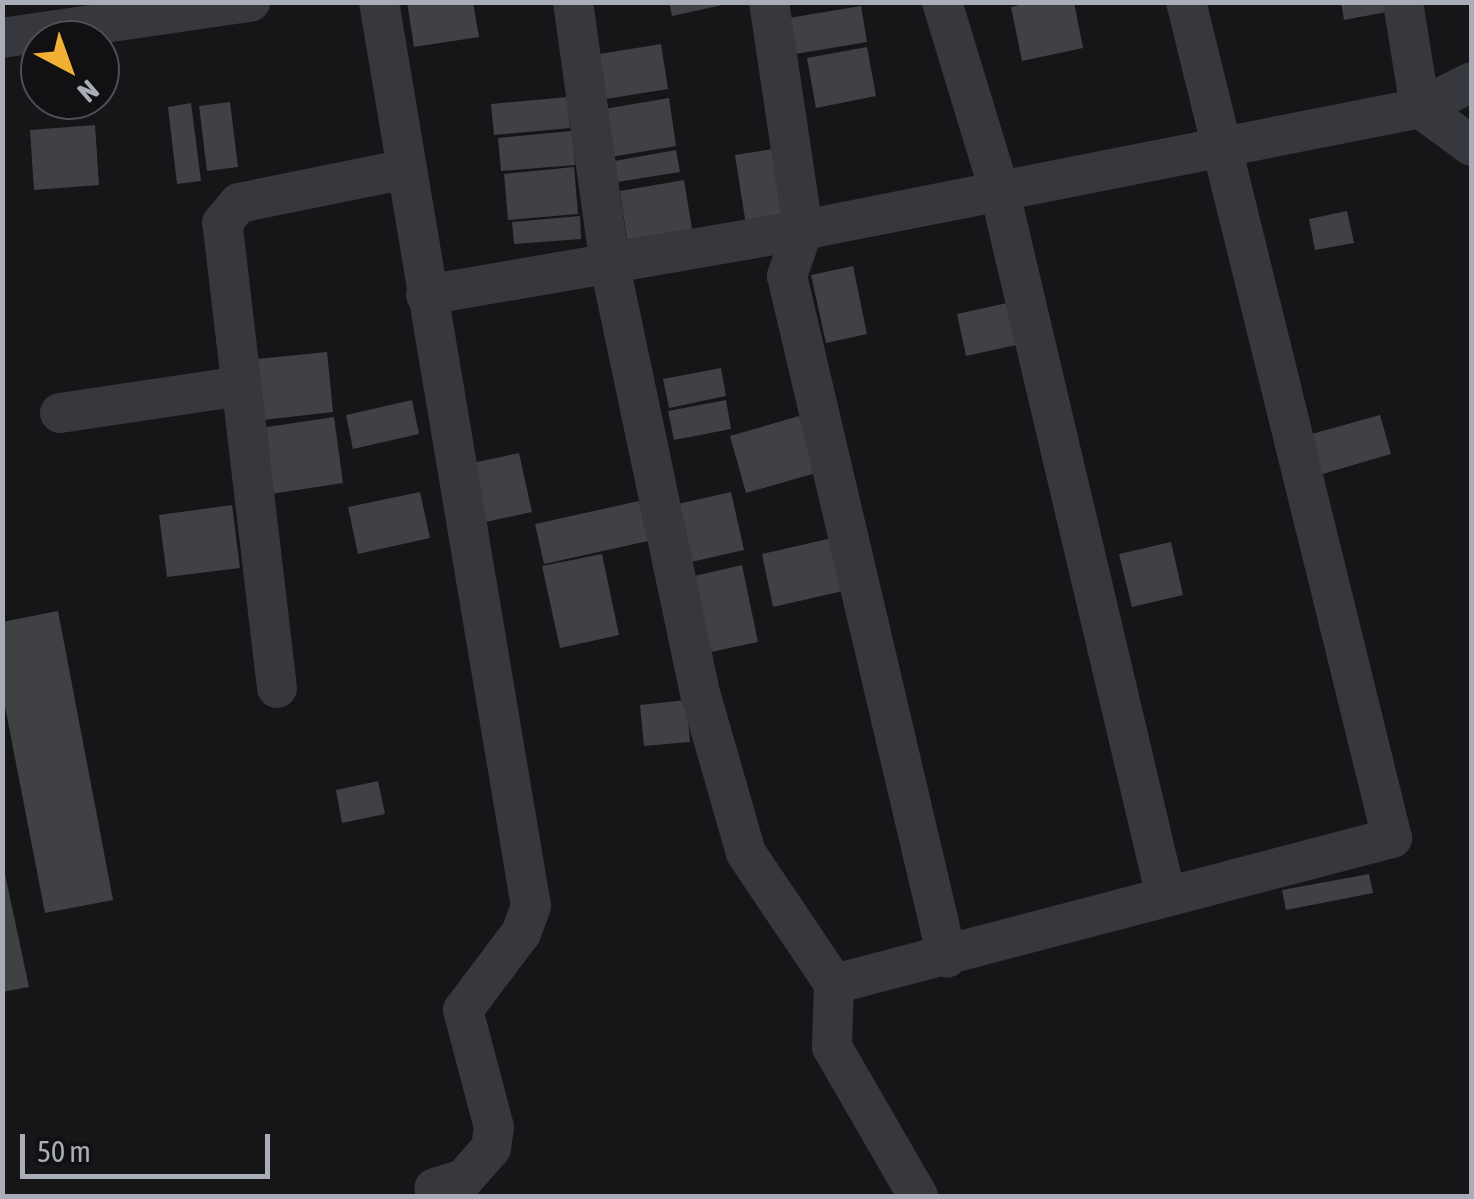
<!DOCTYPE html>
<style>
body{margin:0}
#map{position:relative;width:1474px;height:1199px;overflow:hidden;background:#161618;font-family:"Asap Condensed",sans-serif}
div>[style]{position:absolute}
.building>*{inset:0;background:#404145}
.minor>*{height:40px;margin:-20px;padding:0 20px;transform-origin:20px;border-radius:20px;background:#37383d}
span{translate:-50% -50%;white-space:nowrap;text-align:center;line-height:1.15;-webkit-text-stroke:9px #111113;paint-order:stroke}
.frame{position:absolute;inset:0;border:5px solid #a8adb8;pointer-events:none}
.north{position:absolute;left:20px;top:20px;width:100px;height:100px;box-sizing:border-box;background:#111113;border:2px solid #4d4f55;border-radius:50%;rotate:139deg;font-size:28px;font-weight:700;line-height:40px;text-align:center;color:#a8adb8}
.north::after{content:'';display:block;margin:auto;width:35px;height:45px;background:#f2b134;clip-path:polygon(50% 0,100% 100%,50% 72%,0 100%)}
.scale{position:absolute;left:20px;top:1134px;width:250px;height:45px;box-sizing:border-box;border:5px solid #a8adb8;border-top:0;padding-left:12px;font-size:30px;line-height:35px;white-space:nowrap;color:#a8adb8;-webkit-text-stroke:8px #111113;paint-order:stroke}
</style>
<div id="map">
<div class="building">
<div style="clip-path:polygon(407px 2px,473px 2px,479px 37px,414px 47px)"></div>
<div style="clip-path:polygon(669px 2px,727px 2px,727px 4px,672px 16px)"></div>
<div style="clip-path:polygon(1033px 2px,1074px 2px,1083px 48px,1022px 61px,1011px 7px)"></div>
<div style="clip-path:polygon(1341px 2px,1390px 2px,1392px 11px,1344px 20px)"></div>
<div style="clip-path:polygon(861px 6px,867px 42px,795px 54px,789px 18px)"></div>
<div style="clip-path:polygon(661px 44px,668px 89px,600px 100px,593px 55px)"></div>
<div style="clip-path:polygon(867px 47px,876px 96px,816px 108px,807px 58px)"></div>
<div style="clip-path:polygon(567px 97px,570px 128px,494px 135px,491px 104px)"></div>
<div style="clip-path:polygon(669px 98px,676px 146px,611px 157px,604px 109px)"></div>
<div style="clip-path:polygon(230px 102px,238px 167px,207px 171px,199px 106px)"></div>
<div style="clip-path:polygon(191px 103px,201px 181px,177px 184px,168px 107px)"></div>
<div style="clip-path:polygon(95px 125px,99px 185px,34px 190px,30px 130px)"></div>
<div style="clip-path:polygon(572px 131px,575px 165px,501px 171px,498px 138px)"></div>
<div style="clip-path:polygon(787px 147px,798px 216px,746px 225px,735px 155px)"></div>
<div style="clip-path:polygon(676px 150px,680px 172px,617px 182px,614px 161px)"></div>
<div style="clip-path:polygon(574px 167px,578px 214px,508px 220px,504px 174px)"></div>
<div style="clip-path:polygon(684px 180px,692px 229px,627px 240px,620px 191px)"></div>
<div style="clip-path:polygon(1347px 211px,1354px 243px,1315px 250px,1309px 219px)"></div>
<div style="clip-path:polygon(580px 216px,581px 239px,514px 244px,512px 222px)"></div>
<div style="clip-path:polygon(853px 266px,867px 334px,826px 343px,811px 275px)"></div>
<div style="clip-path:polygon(1007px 303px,1016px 345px,966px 356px,957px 314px)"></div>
<div style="clip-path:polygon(327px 352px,333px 412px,263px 420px,257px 359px)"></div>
<div style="clip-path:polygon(721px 368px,726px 396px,669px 408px,663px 379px)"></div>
<div style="clip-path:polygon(412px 400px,419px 434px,353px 449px,346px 415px)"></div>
<div style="clip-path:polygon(726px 400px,731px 429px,674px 440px,668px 411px)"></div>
<div style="clip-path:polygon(1380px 415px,1391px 454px,1319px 475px,1308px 435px)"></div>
<div style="clip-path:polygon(799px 416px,816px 473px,746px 493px,730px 436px)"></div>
<div style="clip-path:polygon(334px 417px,343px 483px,271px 494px,261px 428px)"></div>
<div style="clip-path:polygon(519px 453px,532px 512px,476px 524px,463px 465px)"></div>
<div style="clip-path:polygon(420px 492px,430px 538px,358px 554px,348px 507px)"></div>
<div style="clip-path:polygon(731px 492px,744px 550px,682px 564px,669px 506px)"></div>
<div style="clip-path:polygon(639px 501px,648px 541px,544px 564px,535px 524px)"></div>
<div style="clip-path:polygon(232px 505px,240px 568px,167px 577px,159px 515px)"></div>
<div style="clip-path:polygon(832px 538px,843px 591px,773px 607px,762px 554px)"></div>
<div style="clip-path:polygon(1171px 542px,1183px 595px,1132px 607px,1119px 554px)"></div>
<div style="clip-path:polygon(602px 554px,619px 635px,560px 648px,542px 566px)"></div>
<div style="clip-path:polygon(742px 565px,758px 642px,706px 653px,690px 577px)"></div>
<div style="clip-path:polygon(58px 611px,113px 900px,45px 913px,2px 691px,2px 622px)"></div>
<div style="clip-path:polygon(686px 700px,690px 742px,644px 746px,640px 705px)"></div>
<div style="clip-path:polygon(378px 781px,385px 814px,342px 823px,336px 790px)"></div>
<div style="clip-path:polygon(2px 860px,29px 987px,2px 992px)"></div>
<div style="clip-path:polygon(1369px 874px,1373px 893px,1286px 910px,1282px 890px)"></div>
</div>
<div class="minor">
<div style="left:379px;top:2px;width:917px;rotate:80.46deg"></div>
<div style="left:531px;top:906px;width:29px;rotate:110deg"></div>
<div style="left:521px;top:933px;width:96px;rotate:127deg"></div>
<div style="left:463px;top:1010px;width:121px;rotate:75.2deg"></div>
<div style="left:494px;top:1127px;width:21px;rotate:98deg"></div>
<div style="left:491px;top:1148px;width:41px;rotate:131.1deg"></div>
<div style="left:464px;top:1179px;width:31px;rotate:163deg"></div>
<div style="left:573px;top:2px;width:267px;rotate:82deg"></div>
<div style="left:610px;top:266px;width:440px;rotate:78.1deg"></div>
<div style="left:701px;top:696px;width:163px;rotate:74deg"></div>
<div style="left:746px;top:853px;width:158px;rotate:56.1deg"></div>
<div style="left:769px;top:2px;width:231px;rotate:81.5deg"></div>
<div style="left:803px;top:230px;width:49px;rotate:109.2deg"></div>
<div style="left:787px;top:276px;width:700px;rotate:76.78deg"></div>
<div style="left:942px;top:2px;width:200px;rotate:73.1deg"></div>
<div style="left:1000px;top:193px;width:723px;rotate:76.73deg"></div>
<div style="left:1403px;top:2px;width:107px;rotate:80.9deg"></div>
<div style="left:1420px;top:108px;width:58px;rotate:-26.6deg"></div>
<div style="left:2px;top:38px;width:251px;rotate:-8.3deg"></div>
<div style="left:426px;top:295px;width:383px;rotate:-9.8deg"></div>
<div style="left:803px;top:230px;width:629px;rotate:-11.18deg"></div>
<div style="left:1420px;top:108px;width:64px;rotate:36.2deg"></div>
<div style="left:60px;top:413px;width:183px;rotate:-8.5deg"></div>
<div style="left:277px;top:688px;width:468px;rotate:-96.7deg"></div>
<div style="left:222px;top:223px;width:26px;rotate:-50deg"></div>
<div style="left:239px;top:203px;width:170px;rotate:-11.5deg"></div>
<div style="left:918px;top:1196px;width:172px;rotate:-120deg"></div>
<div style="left:832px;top:1047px;width:63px;rotate:-88.2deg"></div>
<div style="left:834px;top:984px;width:577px;rotate:-14.66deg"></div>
<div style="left:1392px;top:838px;width:861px;rotate:-103.84deg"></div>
</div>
<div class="frame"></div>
<div class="north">N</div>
<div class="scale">50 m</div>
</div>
